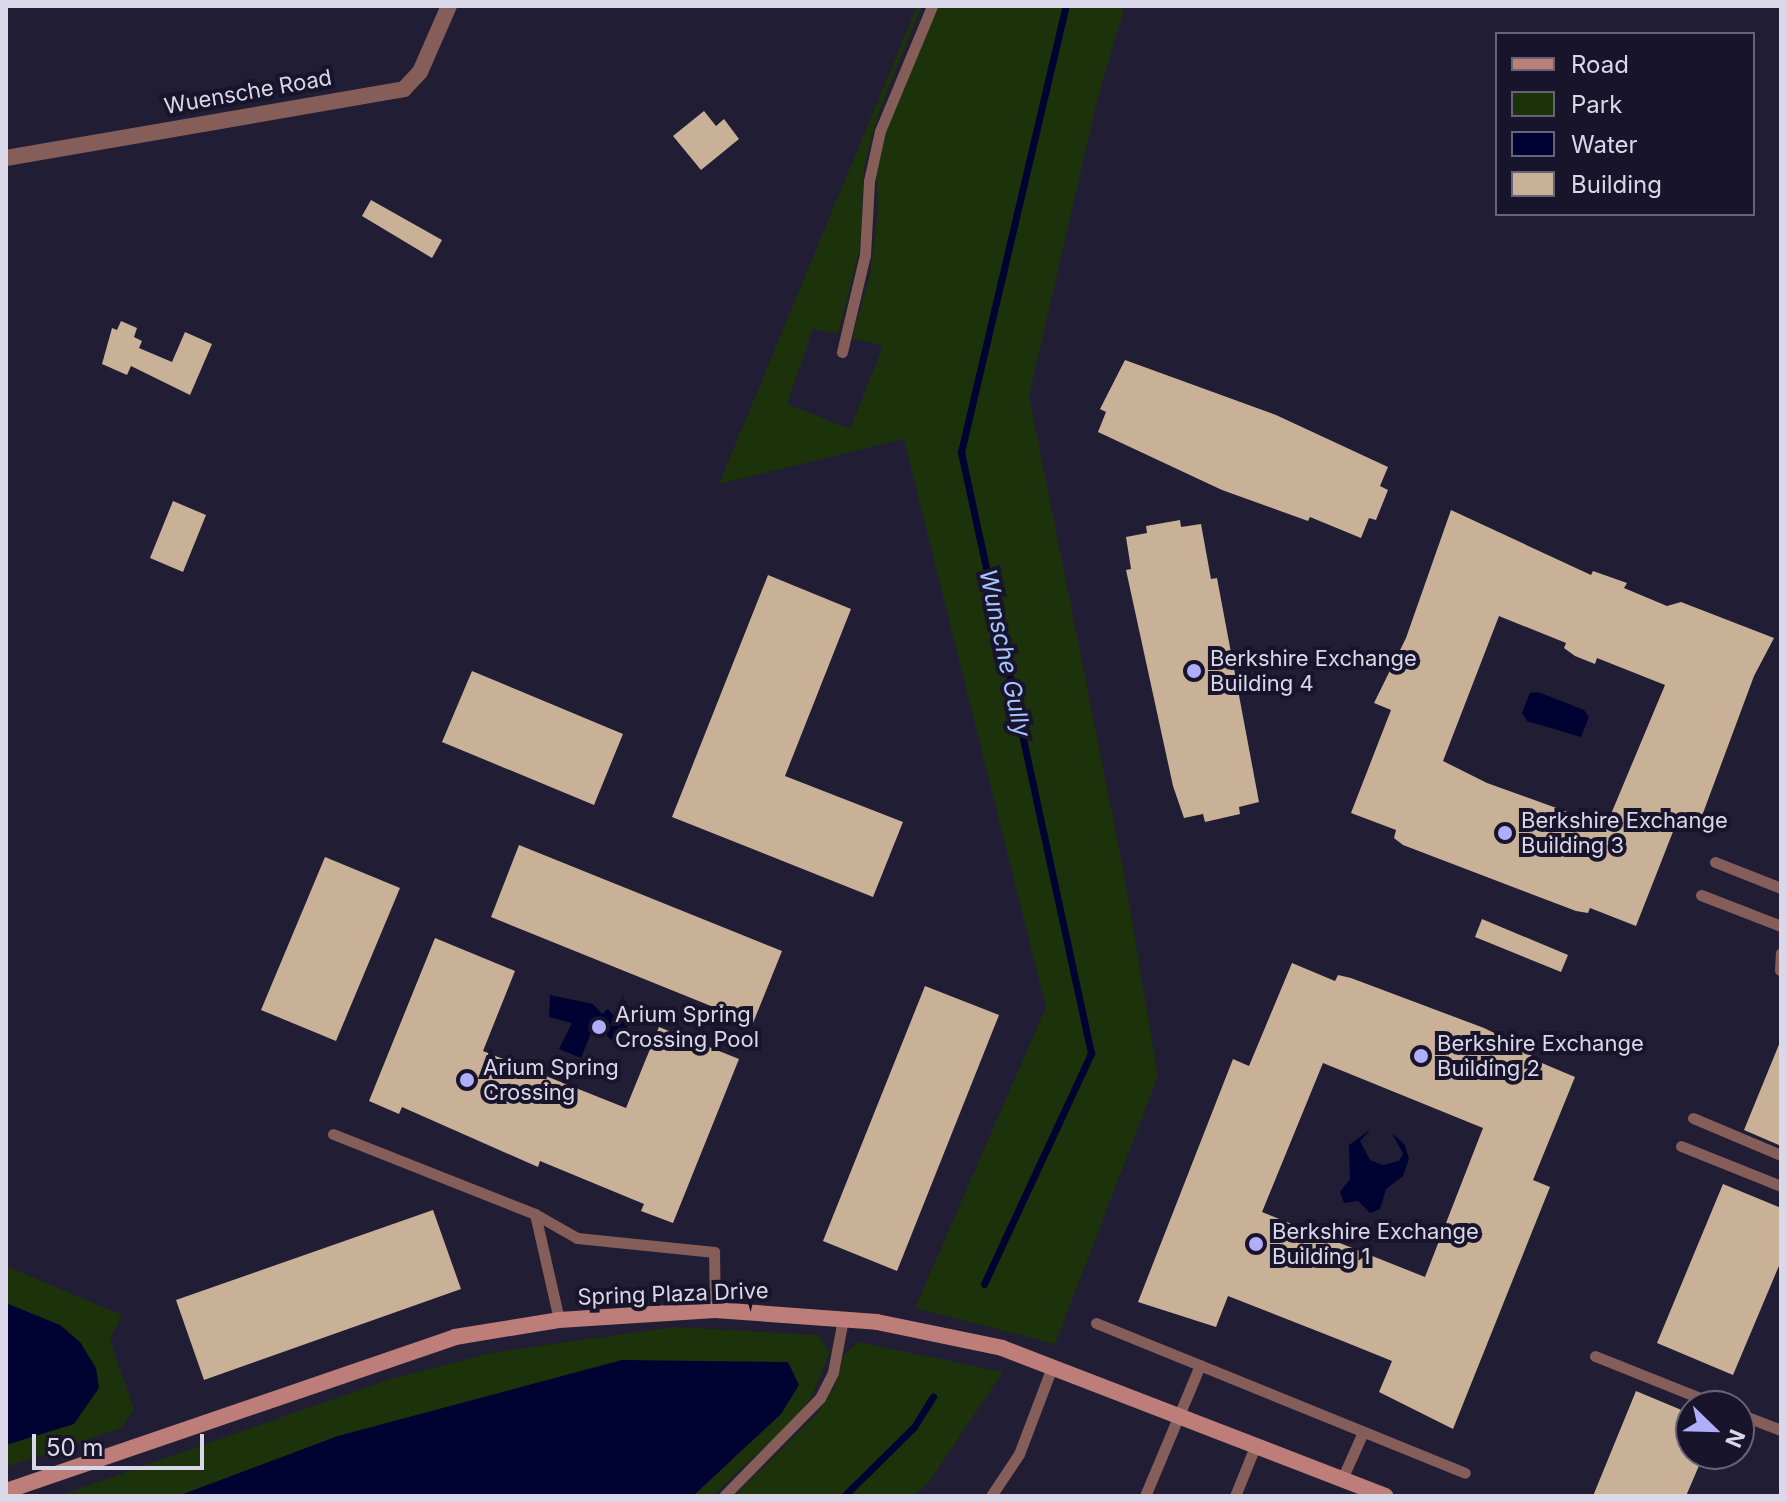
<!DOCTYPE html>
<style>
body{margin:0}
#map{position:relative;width:1787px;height:1502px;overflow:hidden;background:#211d35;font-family:Inter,sans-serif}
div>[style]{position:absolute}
.green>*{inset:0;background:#1c320b}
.water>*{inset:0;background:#000231}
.stream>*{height:7px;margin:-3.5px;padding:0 3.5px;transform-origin:3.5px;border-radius:3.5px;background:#000231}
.building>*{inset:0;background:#c9b198}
.lane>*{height:11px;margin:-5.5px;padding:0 5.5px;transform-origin:5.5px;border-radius:5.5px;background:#855d59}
.street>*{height:16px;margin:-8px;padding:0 8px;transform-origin:8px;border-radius:8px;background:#855d59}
.secondary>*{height:16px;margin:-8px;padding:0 8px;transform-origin:8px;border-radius:8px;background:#bd7e79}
.dots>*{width:22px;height:22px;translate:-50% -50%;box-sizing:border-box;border:4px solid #18142b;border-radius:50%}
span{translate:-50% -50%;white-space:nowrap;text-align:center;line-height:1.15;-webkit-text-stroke:8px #18142b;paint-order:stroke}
.street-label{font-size:22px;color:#dad8e8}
.poi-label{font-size:22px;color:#dad8e8}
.left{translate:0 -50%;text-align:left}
.water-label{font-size:24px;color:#a5c4fd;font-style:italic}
.frame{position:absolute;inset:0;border:8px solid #dad8e8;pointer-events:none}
.legend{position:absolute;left:1495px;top:32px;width:260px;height:184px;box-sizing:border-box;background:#18142b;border:2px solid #666277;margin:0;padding:10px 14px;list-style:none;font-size:24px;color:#dad8e8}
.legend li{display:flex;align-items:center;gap:16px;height:40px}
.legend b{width:40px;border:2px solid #666277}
.north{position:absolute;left:1675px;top:1390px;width:80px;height:80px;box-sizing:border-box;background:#18142b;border:2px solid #666277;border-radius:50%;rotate:113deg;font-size:22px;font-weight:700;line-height:32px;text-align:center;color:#dad8e8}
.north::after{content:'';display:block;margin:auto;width:28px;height:36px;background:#afaefa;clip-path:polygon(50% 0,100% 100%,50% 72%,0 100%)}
.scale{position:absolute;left:32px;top:1434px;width:172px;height:36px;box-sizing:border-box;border:4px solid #dad8e8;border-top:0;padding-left:10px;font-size:24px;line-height:28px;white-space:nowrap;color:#dad8e8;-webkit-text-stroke:6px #18142b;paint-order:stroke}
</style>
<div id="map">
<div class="green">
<div style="clip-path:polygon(917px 6px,922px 6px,879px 112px,864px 167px,860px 249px,838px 334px,813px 329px,787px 404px,850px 429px,883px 346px,852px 338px,870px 274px,878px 209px,876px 174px,887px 130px,938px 6px,1125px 6px,1098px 97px,1029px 396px,1125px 878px,1158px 1076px,1055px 1344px,915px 1308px,1046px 1007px,904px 439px,719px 484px)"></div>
<div style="clip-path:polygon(6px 1266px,122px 1315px,110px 1340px,134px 1409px,122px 1428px,6px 1467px)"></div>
<div style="clip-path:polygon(674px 1327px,818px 1335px,830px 1353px,811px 1398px,795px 1418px,713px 1496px,58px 1496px,390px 1379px,495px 1352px)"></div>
<div style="clip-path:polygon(858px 1342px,1003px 1372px,931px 1479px,913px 1496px,734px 1496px,817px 1414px,836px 1384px,843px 1356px)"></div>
</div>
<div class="water">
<div style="clip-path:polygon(1538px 692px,1584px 710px,1589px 717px,1581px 737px,1527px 721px,1522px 713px,1530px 693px)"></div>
<div style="clip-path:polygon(550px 995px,593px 1004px,602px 1014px,608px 1009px,614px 1016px,618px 1013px,629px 1025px,611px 1040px,603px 1031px,597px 1036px,592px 1031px,581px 1058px,559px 1049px,572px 1023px,549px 1017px)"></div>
<div style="clip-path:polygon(1371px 1129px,1360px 1141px,1370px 1160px,1383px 1165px,1399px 1161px,1403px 1154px,1392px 1133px,1405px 1145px,1409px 1159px,1403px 1176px,1386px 1189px,1380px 1209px,1370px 1213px,1358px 1201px,1344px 1203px,1340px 1192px,1350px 1179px,1349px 1145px)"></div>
<div style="clip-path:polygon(6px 1303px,60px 1325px,80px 1342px,96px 1368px,99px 1388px,74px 1424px,6px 1445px)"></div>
<div style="clip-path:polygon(622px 1360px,788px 1362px,799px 1385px,781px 1414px,693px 1496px,178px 1496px,338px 1436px)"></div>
</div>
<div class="stream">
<div style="left:984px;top:1284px;width:255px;rotate:-65.1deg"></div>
<div style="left:1091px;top:1053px;width:615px;rotate:-102.21deg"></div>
<div style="left:961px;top:452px;width:458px;rotate:-76.8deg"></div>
<div style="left:844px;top:1496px;width:98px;rotate:-44.6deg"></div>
<div style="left:914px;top:1427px;width:36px;rotate:-58deg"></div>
</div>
<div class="building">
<div style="clip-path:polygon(704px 111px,716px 126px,724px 119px,739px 139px,701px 170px,673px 136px)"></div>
<div style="clip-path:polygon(371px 200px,442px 240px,432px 258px,362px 216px)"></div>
<div style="clip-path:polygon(121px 321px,137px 328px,134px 337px,142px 341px,139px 348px,172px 362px,185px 332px,212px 344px,190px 395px,131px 366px,127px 375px,102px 364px,112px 328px,117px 330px)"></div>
<div style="clip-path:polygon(1125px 360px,1276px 415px,1388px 467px,1380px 486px,1388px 490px,1376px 520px,1369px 518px,1361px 538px,1310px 517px,1308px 521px,1222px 490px,1098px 432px,1106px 412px,1100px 409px)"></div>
<div style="clip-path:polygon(173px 501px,206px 515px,183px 572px,150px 558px)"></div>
<div style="clip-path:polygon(evenodd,1451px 510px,1591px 575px,1593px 571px,1627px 583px,1624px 588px,1667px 606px,1681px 602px,1774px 638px,1754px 676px,1696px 832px,1676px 824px,1636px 926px,1590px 908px,1588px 913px,1576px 911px,1403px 845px,1394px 838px,1396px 830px,1351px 813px,1391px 710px,1374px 703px,1406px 638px,1451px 510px,1499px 616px,1566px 643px,1564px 648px,1575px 656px,1595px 664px,1597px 658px,1665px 685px,1606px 826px,1487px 783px,1443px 761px,1499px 616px)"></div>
<div style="clip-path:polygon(1180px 520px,1181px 527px,1201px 524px,1211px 579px,1217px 578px,1259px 802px,1239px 807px,1240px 814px,1205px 822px,1203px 814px,1184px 818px,1173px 786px,1126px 570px,1131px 569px,1126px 537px,1147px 533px,1146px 526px)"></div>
<div style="clip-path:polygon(768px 575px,851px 609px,785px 776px,903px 822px,873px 897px,672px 817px)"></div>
<div style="clip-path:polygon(472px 671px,623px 734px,594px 805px,442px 742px)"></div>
<div style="clip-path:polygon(519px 845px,782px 951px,753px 1023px,491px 917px)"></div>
<div style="clip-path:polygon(325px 857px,400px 888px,336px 1041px,261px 1010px)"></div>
<div style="clip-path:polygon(1482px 919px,1568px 955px,1561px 972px,1475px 937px)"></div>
<div style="clip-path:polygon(435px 938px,515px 971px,483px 1051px,626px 1108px,659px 1027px,739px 1059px,673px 1223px,641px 1211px,644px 1204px,540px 1161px,538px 1167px,402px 1107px,399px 1114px,369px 1101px)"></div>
<div style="clip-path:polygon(evenodd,1292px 963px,1335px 981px,1338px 975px,1351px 978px,1484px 1028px,1521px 1046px,1532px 1053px,1530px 1058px,1575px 1077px,1533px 1180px,1550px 1187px,1453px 1429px,1379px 1392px,1392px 1361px,1345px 1342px,1228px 1296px,1216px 1327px,1138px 1302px,1233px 1059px,1249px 1066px,1292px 963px,1323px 1063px,1483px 1128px,1425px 1277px,1262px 1212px,1323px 1063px)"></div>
<div style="clip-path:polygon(925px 986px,999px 1015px,897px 1271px,823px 1241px)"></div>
<div style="clip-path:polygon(1780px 1042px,1781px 1042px,1781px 1146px,1744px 1130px)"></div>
<div style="clip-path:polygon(1723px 1184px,1781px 1208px,1781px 1261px,1733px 1375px,1657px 1343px)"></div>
<div style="clip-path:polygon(433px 1210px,461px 1289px,204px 1380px,176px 1300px)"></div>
<div style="clip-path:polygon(1636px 1391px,1691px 1414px,1691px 1454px,1704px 1454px,1686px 1496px,1593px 1496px)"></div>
</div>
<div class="lane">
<div style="left:842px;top:352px;width:100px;rotate:-76.7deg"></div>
<div style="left:865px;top:255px;width:74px;rotate:-86.9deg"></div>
<div style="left:869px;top:181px;width:51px;rotate:-77.6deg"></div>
<div style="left:880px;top:131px;width:135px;rotate:-67.4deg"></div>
<div style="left:1715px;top:862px;width:71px;rotate:21.5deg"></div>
<div style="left:1701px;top:895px;width:86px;rotate:21.2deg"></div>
<div style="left:1780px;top:970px;width:17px;rotate:-87deg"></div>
<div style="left:1693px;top:1118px;width:95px;rotate:22.8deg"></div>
<div style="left:333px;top:1134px;width:217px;rotate:21.6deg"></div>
<div style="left:535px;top:1214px;width:48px;rotate:29.7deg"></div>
<div style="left:577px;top:1238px;width:138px;rotate:5.8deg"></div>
<div style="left:714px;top:1252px;width:58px;rotate:89deg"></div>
<div style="left:1681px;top:1146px;width:108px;rotate:21.8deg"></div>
<div style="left:535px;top:1214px;width:109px;rotate:77.2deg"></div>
<div style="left:1096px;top:1323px;width:398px;rotate:22.1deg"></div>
<div style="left:1595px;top:1356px;width:135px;rotate:21.8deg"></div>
<div style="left:1739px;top:1414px;width:45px;rotate:20.9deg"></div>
<div style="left:1342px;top:1479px;width:51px;rotate:-65.9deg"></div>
<div style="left:724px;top:1496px;width:137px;rotate:-45.6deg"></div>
<div style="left:820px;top:1398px;width:29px;rotate:-63deg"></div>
<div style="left:833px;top:1372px;width:54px;rotate:-79.3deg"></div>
<div style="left:991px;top:1496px;width:50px;rotate:-56.3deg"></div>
<div style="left:1019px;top:1454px;width:93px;rotate:-69.2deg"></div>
<div style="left:1145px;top:1496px;width:142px;rotate:-67.2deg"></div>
<div style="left:1235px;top:1496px;width:56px;rotate:-68deg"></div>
</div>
<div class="street">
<div style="left:6px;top:158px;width:404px;rotate:-9.8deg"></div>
<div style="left:404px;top:89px;width:23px;rotate:-47deg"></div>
<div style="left:420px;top:72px;width:72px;rotate:-66.3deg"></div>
</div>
<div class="secondary">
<div style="left:6px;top:1491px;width:475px;rotate:-18.9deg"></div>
<div style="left:455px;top:1337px;width:105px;rotate:-9.3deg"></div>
<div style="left:559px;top:1320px;width:156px;rotate:-3.7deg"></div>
<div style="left:715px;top:1310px;width:162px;rotate:4.2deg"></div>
<div style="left:877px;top:1322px;width:128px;rotate:11.7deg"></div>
<div style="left:1002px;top:1348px;width:411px;rotate:21.1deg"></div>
</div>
<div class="dots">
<div style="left:1194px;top:671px;background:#afaefa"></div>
<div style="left:1505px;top:833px;background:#afaefa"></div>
<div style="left:599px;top:1027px;background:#afaefa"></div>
<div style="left:1421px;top:1056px;background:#afaefa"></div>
<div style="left:467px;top:1080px;background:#afaefa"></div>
<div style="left:1256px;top:1244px;background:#afaefa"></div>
</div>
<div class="street-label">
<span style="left:248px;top:92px;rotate:-10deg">Wuensche Road</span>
<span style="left:673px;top:1294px;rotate:-2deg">Spring Plaza Drive</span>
</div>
<div class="poi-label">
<span class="left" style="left:1210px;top:671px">Berkshire Exchange<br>Building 4</span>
<span class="left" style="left:1521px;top:833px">Berkshire Exchange<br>Building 3</span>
<span class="left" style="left:615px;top:1027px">Arium Spring<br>Crossing Pool</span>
<span class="left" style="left:1437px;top:1056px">Berkshire Exchange<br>Building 2</span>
<span class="left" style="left:483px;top:1080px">Arium Spring<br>Crossing</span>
<span class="left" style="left:1272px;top:1244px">Berkshire Exchange<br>Building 1</span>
</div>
<div class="water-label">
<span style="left:1005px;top:653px;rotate:78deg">Wunsche Gully</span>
</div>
<div class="frame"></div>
<ul class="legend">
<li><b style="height:10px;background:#bd7e79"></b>Road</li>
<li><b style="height:22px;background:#1c320b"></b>Park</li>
<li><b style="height:22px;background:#000231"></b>Water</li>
<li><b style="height:22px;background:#c9b198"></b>Building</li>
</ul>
<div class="north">N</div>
<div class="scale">50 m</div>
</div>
